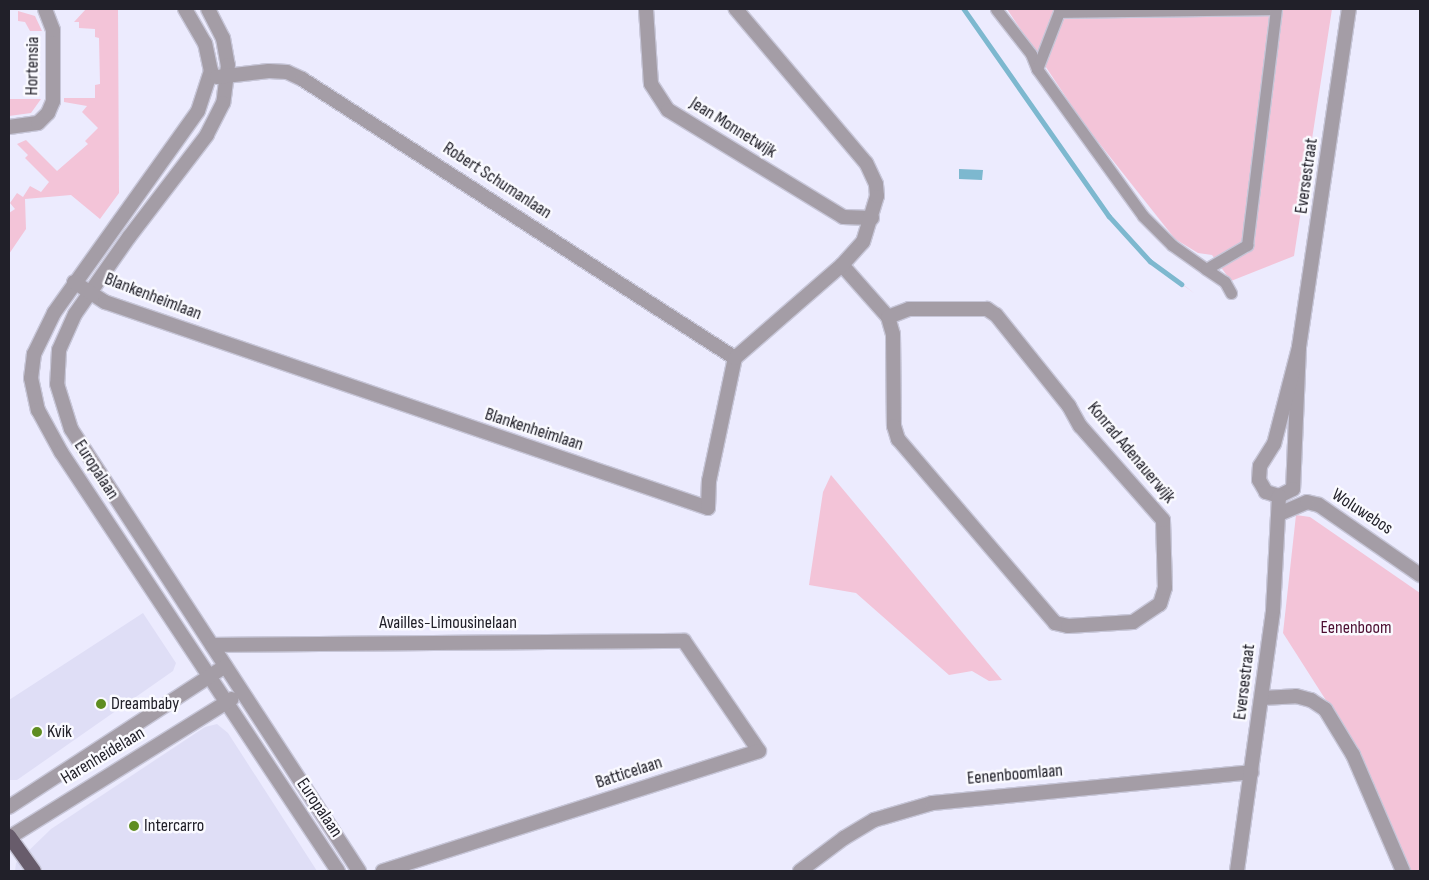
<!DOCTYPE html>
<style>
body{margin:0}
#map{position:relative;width:1429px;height:880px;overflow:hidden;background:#ecebfe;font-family:"Sofia Sans Condensed",sans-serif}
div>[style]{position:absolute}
.built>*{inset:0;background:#dfdef6}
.green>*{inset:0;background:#f3c4d8}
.water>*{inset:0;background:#7db8cf}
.stream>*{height:4.5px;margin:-2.25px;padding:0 2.25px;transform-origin:2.25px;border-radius:2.25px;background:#7db8cf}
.roads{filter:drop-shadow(1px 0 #c7c6d8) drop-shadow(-1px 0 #c7c6d8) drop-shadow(0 1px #c7c6d8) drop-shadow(0 -1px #c7c6d8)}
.pedestrian>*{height:11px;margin:-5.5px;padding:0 5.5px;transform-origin:5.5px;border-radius:5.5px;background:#a49da6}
.minor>*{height:14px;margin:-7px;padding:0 7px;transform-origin:7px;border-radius:7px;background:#a49da6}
.primary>*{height:14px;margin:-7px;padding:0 7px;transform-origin:7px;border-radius:7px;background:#685c6b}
.dots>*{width:14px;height:14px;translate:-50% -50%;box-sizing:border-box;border:2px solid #fafaff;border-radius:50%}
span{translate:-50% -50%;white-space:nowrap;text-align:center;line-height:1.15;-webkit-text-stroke:5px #fafaff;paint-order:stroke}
.street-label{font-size:18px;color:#212029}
.park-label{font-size:18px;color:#4d0f32}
.poi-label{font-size:18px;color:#212029}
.left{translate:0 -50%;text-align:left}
.frame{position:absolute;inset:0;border:10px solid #212029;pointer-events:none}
</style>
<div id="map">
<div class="built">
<div style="clip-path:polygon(143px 613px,176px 663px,173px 671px,17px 780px,9px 780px,9px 700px)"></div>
<div style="clip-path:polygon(217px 724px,228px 733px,317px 871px,15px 871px,16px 863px,51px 829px,205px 727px)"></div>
</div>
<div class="green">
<div style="clip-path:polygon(86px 9px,118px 9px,119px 193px,100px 219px,71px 195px,25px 199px,26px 229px,9px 254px,9px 213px,15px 209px,10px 203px,17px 193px,23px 197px,30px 186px,41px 192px,49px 182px,25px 158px,28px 155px,17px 144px,26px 140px,57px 171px,88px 144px,85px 141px,98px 128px,82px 112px,87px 106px,64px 102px,64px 98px,95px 98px,95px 85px,100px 84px,99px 38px,95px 37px,95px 29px,79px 28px,79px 22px,74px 22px)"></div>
<div style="clip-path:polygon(963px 9px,1109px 215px,1151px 260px,1194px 293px,1149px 261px,1108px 216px)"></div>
<div style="clip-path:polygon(1007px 9px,1332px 9px,1294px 256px,1231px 281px,1212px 255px,1198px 253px,1175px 239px,1084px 124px)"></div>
<div style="clip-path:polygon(18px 11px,35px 16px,42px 31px,30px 31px,25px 22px,18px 21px)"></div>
<div style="clip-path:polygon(9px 99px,41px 99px,31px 113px,9px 116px)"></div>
<div style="clip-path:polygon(831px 475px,1002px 680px,989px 681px,972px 671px,949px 675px,856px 593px,809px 585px,823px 492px)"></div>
<div style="clip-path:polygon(1296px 515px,1310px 517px,1420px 593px,1420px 871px,1411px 871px,1359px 752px,1283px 633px)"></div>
</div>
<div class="water">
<div style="clip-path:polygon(959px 169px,983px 170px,982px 180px,959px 179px)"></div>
</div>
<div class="stream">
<div style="left:964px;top:9px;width:253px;rotate:55deg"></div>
<div style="left:1109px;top:216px;width:61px;rotate:47.7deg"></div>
<div style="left:1150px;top:261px;width:39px;rotate:36deg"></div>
</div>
<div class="roads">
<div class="pedestrian">
<div style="left:996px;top:9px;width:57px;rotate:52.1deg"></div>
<div style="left:1031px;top:54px;width:16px;rotate:68deg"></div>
<div style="left:1037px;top:69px;width:181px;rotate:54.2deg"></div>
<div style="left:1143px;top:216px;width:41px;rotate:45deg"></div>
<div style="left:1172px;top:245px;width:42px;rotate:35.2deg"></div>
<div style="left:1037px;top:69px;width:61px;rotate:-68.9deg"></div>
<div style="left:1059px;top:12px;width:216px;rotate:-0.8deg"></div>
<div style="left:1231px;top:293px;width:13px;rotate:-119deg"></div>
<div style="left:1225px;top:282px;width:23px;rotate:-146deg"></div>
<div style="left:1206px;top:269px;width:48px;rotate:-30.3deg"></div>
<div style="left:1247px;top:245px;width:238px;rotate:-83deg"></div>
</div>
<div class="minor">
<div style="left:185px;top:9px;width:39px;rotate:60deg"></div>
<div style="left:205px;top:43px;width:29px;rotate:78deg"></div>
<div style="left:211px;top:71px;width:42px;rotate:108deg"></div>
<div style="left:198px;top:111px;width:248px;rotate:125.5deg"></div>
<div style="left:54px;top:313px;width:46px;rotate:116deg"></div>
<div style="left:34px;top:354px;width:24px;rotate:97deg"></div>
<div style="left:31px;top:378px;width:33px;rotate:78deg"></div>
<div style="left:38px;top:410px;width:48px;rotate:61.3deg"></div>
<div style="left:61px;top:452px;width:502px;rotate:56.53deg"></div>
<div style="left:208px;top:9px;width:33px;rotate:63deg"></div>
<div style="left:223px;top:38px;width:27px;rotate:80deg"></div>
<div style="left:228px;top:65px;width:38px;rotate:97deg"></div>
<div style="left:223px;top:103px;width:36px;rotate:117deg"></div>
<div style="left:207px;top:135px;width:128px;rotate:127.4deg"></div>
<div style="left:129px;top:237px;width:94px;rotate:125deg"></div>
<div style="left:75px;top:314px;width:39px;rotate:114deg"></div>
<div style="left:59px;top:350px;width:34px;rotate:93deg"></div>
<div style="left:57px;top:384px;width:47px;rotate:72.7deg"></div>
<div style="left:71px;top:429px;width:528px;rotate:56.91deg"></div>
<div style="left:646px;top:9px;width:75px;rotate:86.2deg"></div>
<div style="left:651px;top:84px;width:31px;rotate:57deg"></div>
<div style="left:668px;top:110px;width:205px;rotate:31.4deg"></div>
<div style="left:843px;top:217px;width:29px;rotate:2deg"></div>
<div style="left:217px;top:77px;width:52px;rotate:-6.6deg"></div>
<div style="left:269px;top:71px;width:18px;rotate:3deg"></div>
<div style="left:287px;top:72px;width:17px;rotate:25deg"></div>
<div style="left:302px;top:79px;width:515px;rotate:32.8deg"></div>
<div style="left:9px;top:127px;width:29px;rotate:-8deg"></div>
<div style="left:38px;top:123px;width:14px;rotate:-45deg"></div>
<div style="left:48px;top:113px;width:13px;rotate:-67deg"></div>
<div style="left:53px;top:101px;width:71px;rotate:-90deg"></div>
<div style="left:53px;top:30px;width:22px;rotate:-111deg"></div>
<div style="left:842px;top:265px;width:69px;rotate:48.5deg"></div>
<div style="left:888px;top:317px;width:18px;rotate:74deg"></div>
<div style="left:893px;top:334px;width:92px;rotate:89.4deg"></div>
<div style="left:894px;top:426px;width:14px;rotate:73deg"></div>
<div style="left:898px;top:439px;width:242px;rotate:49.5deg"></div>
<div style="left:1055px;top:623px;width:13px;rotate:13deg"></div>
<div style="left:1068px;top:626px;width:65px;rotate:-3.5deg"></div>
<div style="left:1133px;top:622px;width:32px;rotate:-34deg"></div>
<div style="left:1160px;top:604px;width:17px;rotate:-73deg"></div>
<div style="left:1165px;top:588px;width:68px;rotate:-91.7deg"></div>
<div style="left:1163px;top:520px;width:125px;rotate:-131.4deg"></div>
<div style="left:1080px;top:426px;width:23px;rotate:-119deg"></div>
<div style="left:1069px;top:406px;width:117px;rotate:-128.7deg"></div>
<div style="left:996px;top:315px;width:11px;rotate:-146deg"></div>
<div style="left:987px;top:309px;width:78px;rotate:180deg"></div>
<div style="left:909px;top:309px;width:22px;rotate:159deg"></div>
<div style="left:74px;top:282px;width:37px;rotate:33deg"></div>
<div style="left:105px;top:302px;width:637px;rotate:18.86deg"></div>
<div style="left:708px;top:508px;width:27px;rotate:-88deg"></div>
<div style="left:709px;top:481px;width:126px;rotate:-78.1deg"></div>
<div style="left:735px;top:358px;width:142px;rotate:-41deg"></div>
<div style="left:842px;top:265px;width:31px;rotate:-48deg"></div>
<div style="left:863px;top:242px;width:48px;rotate:-73.1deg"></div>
<div style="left:877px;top:196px;width:12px;rotate:-95deg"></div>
<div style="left:876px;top:184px;width:23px;rotate:-115deg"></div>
<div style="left:866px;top:163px;width:202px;rotate:-130.2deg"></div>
<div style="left:1299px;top:347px;width:142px;rotate:92.4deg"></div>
<div style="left:1293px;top:489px;width:16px;rotate:153deg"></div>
<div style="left:1279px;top:496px;width:14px;rotate:-163deg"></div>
<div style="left:1266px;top:492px;width:14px;rotate:-120deg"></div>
<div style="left:1259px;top:480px;width:14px;rotate:-86deg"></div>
<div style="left:1260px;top:466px;width:26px;rotate:-58deg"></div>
<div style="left:1274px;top:444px;width:100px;rotate:-75.5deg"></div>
<div style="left:1299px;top:347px;width:342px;rotate:-81.6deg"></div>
<div style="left:1279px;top:514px;width:30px;rotate:-23deg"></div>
<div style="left:1307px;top:502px;width:12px;rotate:14deg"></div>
<div style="left:1319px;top:505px;width:123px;rotate:34.7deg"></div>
<div style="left:212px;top:645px;width:472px;rotate:-0.5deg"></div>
<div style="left:684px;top:641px;width:133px;rotate:55.7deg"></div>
<div style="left:759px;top:751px;width:395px;rotate:162.3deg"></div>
<div style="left:1262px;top:698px;width:34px;rotate:-3deg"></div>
<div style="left:1296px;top:696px;width:16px;rotate:15deg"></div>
<div style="left:1311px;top:700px;width:17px;rotate:33deg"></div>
<div style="left:1325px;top:709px;width:54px;rotate:58.7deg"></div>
<div style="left:1353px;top:755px;width:126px;rotate:66.7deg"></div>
<div style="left:9px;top:807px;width:258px;rotate:-33.1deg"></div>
<div style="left:10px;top:837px;width:261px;rotate:-31.9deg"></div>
<div style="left:800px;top:871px;width:55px;rotate:-36.9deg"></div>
<div style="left:844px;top:838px;width:35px;rotate:-31deg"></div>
<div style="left:874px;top:820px;width:60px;rotate:-16.3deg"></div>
<div style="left:932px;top:803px;width:321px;rotate:-5.5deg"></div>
<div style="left:1237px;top:871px;width:262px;rotate:-82.1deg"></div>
<div style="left:1273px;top:611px;width:115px;rotate:-87deg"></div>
</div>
<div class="primary">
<div style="left:9px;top:836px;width:43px;rotate:54.5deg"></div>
</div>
</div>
<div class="dots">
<div style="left:101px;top:704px;background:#5f8d21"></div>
<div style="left:37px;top:732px;background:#5f8d21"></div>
<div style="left:134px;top:826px;background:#5f8d21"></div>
</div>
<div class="street-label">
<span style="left:33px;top:66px;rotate:-89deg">Hortensia</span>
<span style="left:733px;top:128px;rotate:32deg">Jean Monnetwijk</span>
<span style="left:1307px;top:176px;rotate:-82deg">Eversestraat</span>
<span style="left:497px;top:181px;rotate:33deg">Robert Schumanlaan</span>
<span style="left:153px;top:297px;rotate:21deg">Blankenheimlaan</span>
<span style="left:534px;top:430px;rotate:18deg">Blankenheimlaan</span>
<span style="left:1131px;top:453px;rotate:50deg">Konrad Adenauerwijk</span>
<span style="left:96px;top:470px;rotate:57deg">Europalaan</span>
<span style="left:1362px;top:512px;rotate:33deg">Woluwebos</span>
<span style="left:448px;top:623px">Availles-Limousinelaan</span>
<span style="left:1245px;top:682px;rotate:-83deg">Eversestraat</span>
<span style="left:103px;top:756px;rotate:-31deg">Harenheidelaan</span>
<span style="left:629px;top:773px;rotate:-18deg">Batticelaan</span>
<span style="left:1015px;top:775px;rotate:-5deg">Eenenboomlaan</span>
<span style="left:319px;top:808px;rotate:56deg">Europalaan</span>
</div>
<div class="park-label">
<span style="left:1356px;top:628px">Eenenboom</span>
</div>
<div class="poi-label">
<span class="left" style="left:111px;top:704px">Dreambaby</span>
<span class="left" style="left:47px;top:732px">Kvik</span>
<span class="left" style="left:144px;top:826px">Intercarro</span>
</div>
<div class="frame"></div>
</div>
